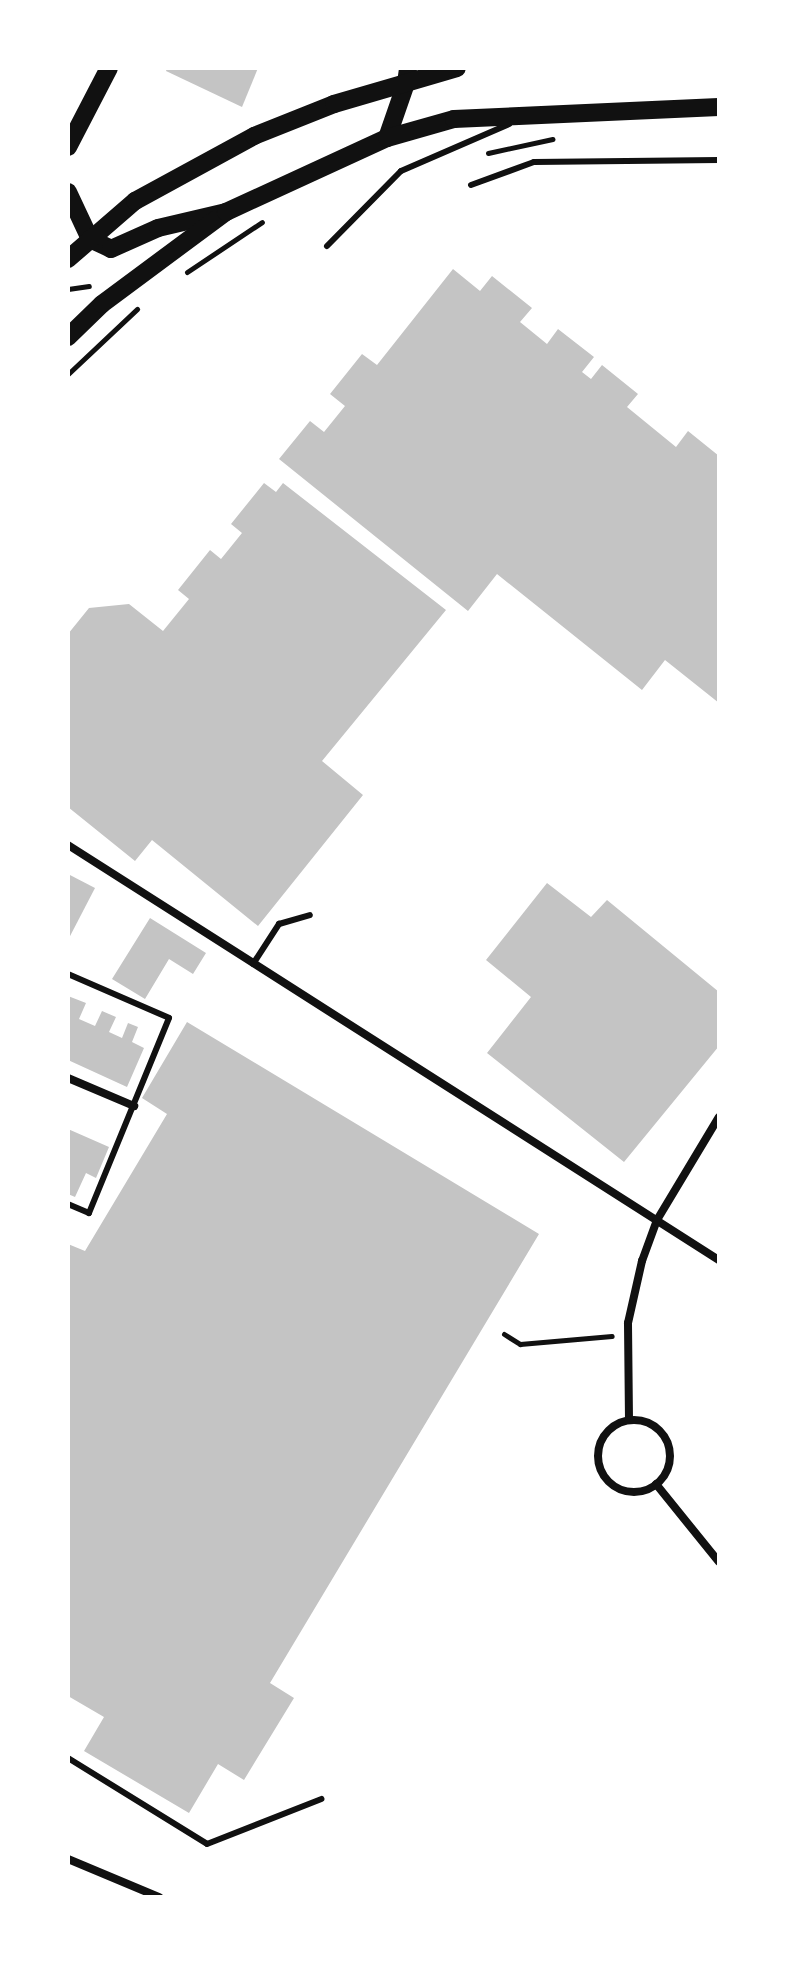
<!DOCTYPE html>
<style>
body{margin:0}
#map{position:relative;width:787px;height:1965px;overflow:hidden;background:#fff;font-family:Raleway,sans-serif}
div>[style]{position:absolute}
.building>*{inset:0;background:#c4c4c4}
.path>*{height:5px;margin:-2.5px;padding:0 2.5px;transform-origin:2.5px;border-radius:2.5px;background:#111}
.service>*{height:6px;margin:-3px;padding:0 3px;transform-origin:3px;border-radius:3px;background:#111}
.minor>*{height:8px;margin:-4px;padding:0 4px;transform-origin:4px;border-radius:4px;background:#111}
.minor>.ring{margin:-4px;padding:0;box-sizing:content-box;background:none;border:8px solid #111;border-radius:50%}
.primary>*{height:18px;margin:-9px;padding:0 9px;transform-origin:9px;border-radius:9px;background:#111}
.trunk>*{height:18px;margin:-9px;padding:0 9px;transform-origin:9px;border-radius:9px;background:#111}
span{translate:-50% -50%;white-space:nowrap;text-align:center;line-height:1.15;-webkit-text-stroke:8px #fff;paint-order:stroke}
.frame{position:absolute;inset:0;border:70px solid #fff;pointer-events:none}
</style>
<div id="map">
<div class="building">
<div style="clip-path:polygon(167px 68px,258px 68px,242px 107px,166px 71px)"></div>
<div style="clip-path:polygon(453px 269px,480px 291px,492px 276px,532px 308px,520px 322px,547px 344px,558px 329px,594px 357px,582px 372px,591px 379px,602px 365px,638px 394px,627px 407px,676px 447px,688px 431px,719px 456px,719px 703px,665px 660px,642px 690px,497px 574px,468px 611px,279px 459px,310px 421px,324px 432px,345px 406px,330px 394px,362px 354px,377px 365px)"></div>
<div style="clip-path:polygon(264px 483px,276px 492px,283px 483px,446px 610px,322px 761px,363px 795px,258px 926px,152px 840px,135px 861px,68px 807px,68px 634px,89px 608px,129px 604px,163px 631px,189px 599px,178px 590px,210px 550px,221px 559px,242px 533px,231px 524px)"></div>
<div style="clip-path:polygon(68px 874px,95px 888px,68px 940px)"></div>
<div style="clip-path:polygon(547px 883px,591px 917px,607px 900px,719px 992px,719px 1046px,624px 1162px,487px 1053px,531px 997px,486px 960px)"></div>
<div style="clip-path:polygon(150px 918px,206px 953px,193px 974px,169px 959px,145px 999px,112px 979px)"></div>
<div style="clip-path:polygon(68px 996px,86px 1003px,79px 1019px,95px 1026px,102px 1011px,116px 1017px,109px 1032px,122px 1038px,128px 1023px,138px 1027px,132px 1042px,144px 1048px,127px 1087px,68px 1060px)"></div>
<div style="clip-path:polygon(187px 1022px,539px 1234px,270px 1683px,294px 1698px,244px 1780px,218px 1764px,189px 1813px,84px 1751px,104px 1717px,68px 1696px,68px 1244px,85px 1251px,167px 1114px,142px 1098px)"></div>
<div style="clip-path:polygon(68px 1129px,109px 1147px,96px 1178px,86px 1173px,75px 1197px,68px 1194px)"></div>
</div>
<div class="path">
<div style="left:488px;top:153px;width:66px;rotate:-12.3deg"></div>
<div style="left:187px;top:272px;width:90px;rotate:-33.7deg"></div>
<div style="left:68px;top:289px;width:21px;rotate:-8deg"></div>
<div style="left:68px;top:374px;width:95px;rotate:-43.3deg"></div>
<div style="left:504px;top:1334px;width:19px;rotate:32deg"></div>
<div style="left:520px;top:1344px;width:92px;rotate:-5deg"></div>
</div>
<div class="service">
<div style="left:471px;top:185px;width:67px;rotate:-20.1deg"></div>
<div style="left:534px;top:162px;width:185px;rotate:-0.6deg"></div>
<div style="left:327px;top:246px;width:105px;rotate:-45.4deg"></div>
<div style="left:401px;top:171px;width:118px;rotate:-23.5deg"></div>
<div style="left:253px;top:964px;width:48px;rotate:-57deg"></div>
<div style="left:279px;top:924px;width:32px;rotate:-16deg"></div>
<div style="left:68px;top:974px;width:110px;rotate:23.5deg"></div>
<div style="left:169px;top:1018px;width:211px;rotate:112.3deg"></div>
<div style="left:89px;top:1213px;width:23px;rotate:-157deg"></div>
<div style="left:68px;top:1758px;width:163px;rotate:31.7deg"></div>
<div style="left:207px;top:1844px;width:123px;rotate:-21.5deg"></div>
</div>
<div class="minor">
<div style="left:68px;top:845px;width:772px;rotate:32.52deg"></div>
<div style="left:68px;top:1078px;width:72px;rotate:23deg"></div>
<div style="left:629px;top:1420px;width:97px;rotate:-90.6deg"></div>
<div style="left:628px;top:1323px;width:64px;rotate:-77.3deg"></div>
<div style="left:642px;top:1261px;width:44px;rotate:-69.9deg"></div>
<div style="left:657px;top:1220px;width:120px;rotate:-59deg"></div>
<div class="ring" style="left:598px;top:1420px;width:64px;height:64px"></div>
<div style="left:656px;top:1484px;width:100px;rotate:51.1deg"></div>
<div style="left:68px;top:1859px;width:99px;rotate:22.7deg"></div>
</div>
<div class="primary">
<div style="left:387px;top:138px;width:58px;rotate:-70.9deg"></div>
<div style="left:406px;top:83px;width:15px;rotate:-82deg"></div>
<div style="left:68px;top:147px;width:89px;rotate:-62.6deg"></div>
<div style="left:68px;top:192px;width:52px;rotate:64.9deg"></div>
<div style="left:90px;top:239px;width:23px;rotate:25deg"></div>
<div style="left:111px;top:249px;width:51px;rotate:-24.1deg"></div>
<div style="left:158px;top:228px;width:70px;rotate:-13.2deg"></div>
</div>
<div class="trunk">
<div style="left:68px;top:259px;width:89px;rotate:-40.9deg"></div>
<div style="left:135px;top:201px;width:136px;rotate:-28.6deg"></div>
<div style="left:254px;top:136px;width:86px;rotate:-21.8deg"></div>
<div style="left:334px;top:104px;width:128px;rotate:-16.3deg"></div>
<div style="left:68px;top:337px;width:47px;rotate:-44.1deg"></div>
<div style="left:102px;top:304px;width:154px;rotate:-36.6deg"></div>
<div style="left:226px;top:212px;width:177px;rotate:-24.7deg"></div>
<div style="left:387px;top:138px;width:70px;rotate:-15.8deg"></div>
<div style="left:454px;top:119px;width:265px;rotate:-2.6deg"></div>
</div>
<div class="frame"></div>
</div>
